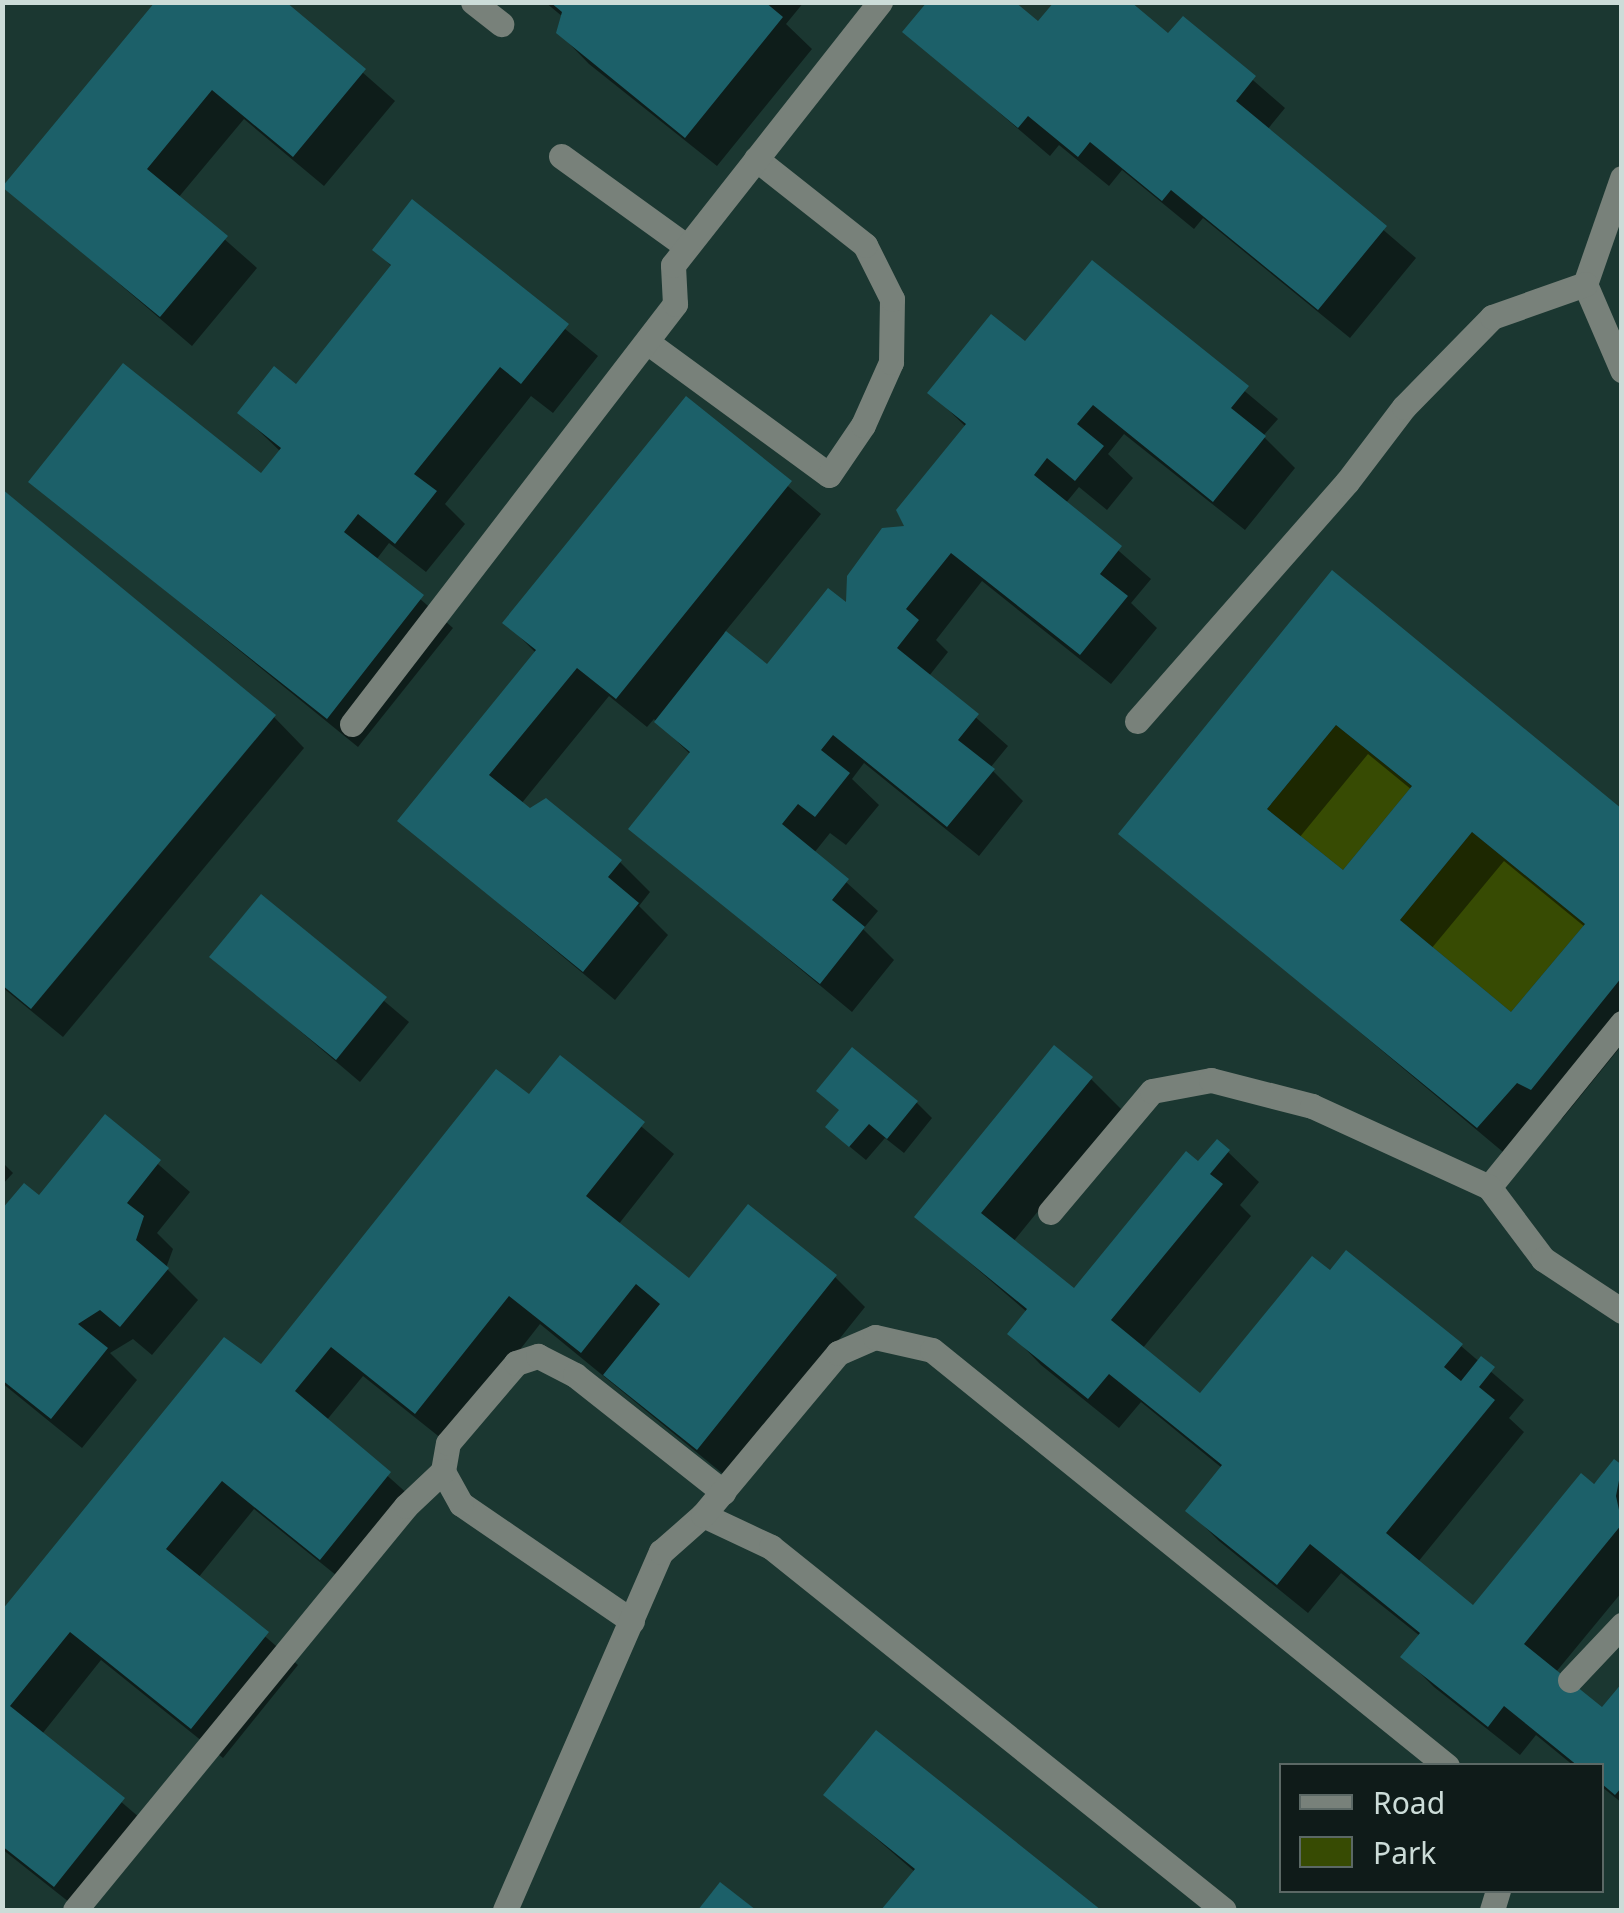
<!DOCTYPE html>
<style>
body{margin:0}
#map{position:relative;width:1624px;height:1913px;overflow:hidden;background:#1b3731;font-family:"Noto Sans",sans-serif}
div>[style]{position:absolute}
.green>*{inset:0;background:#374b03}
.shadow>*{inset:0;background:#0007}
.building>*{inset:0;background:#1c6069}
.minor>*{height:25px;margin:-12.5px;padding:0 12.5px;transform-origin:12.5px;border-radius:12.5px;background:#78817a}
span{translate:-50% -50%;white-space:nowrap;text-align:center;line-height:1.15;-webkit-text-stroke:8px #0f1b19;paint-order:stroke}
.frame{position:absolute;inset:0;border:5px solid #ccdcd8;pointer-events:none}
.legend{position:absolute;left:1279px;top:1763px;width:325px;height:130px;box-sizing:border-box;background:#0f1b19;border:2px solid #5b6865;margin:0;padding:12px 18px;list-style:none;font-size:30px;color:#ccdcd8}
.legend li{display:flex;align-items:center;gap:20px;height:50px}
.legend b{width:50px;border:2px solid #5b6865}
</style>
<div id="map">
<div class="green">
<div style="clip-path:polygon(1336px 725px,1412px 786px,1343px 870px,1267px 809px)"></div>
<div style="clip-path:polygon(1472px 832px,1585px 924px,1511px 1012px,1400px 920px)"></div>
</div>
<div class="shadow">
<div style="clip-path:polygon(158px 2px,290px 2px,286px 5px,395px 101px,324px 186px,244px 119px,178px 198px,257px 268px,192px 346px,5px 186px)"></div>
<div style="clip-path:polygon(545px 2px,804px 2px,786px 24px,812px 49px,717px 166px,589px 64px,559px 33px,563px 17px)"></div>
<div style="clip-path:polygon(1183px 19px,1285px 108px,1267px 130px,1416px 258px,1350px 338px,1203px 218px,1194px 229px,1122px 170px,1109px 186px,1059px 145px,1050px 156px,905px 32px,1039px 25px,1169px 37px)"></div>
<div style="clip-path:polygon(412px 203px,598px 356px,553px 413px,531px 396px,445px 504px,465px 524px,426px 572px,389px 543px,376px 560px,453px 628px,358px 747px,32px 482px,262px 476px,281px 452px,240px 413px,297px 387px,392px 267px,375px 249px)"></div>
<div style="clip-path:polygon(1092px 263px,1278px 419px,1263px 436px,1295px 468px,1245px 530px,1124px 434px,1108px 454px,1133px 478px,1107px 510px,1079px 487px,1065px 504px,1151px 579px,1131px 603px,1157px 628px,1111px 684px,982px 581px,936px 640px,948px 652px,929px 676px,1008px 746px,990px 768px,1023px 801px,979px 856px,864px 763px,852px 779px,879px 805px,846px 845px,830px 833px,814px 853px,878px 911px,863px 929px,894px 960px,852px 1012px,632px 829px,691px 755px,654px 719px,647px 727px,609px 696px,521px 804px,620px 862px,650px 892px,639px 906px,668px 935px,615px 1000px,400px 821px,537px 654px,505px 622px,686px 400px,821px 514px,724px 633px,767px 668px,848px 607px,908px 529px,966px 427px,930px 392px,1026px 345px)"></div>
<div style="clip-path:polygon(2px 524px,274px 717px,304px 748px,63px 1037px,2px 987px)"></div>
<div style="clip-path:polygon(evenodd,1333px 573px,1622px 813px,1622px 1045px,1562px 1119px,1548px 1112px,1509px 1157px,1122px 833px,1333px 573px,1368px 754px,1412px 790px,1343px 874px,1299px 838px,1368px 754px,1333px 573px,1504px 861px,1585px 927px,1511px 1016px,1431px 949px,1504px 861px)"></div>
<div style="clip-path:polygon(261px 897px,409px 1022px,360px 1082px,213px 957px)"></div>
<div style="clip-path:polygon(560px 1058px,674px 1154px,618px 1225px,689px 1281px,835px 1277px,865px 1307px,728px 1478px,540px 1324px,447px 1443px,363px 1376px,326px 1421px,419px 1504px,352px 1588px,254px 1509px,198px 1578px,298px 1665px,223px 1758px,101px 1660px,42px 1734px,154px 1830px,79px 1910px,2px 1849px,2px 1614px,261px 1367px,529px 1098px)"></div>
<div style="clip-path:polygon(1091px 1079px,1121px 1109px,1013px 1242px,1074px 1291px,1199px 1165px,1228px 1152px,1259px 1182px,1240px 1205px,1251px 1216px,1142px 1349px,1201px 1396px,1330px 1273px,1461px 1346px,1524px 1400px,1509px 1418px,1524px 1432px,1418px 1562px,1474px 1608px,1615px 1462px,1622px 1468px,1622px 1592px,1556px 1672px,1603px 1710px,1622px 1687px,1622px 1803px,1602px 1787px,1602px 1766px,1574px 1766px,1536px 1735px,1520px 1755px,1434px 1687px,1404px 1657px,1420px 1636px,1341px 1573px,1308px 1613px,1219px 1541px,1188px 1510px,1222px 1468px,1141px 1402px,1119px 1428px,1041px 1365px,1011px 1334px,1028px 1313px,917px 1217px)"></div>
<div style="clip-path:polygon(917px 1103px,932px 1118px,904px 1153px,885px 1138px,866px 1160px,844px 1142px,841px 1111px)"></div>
<div style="clip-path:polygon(105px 1118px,190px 1192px,157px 1233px,173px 1249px,166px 1268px,198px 1300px,152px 1355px,133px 1339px,110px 1353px,137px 1380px,82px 1448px,2px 1383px,2px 1213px,39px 1199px)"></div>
<div style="clip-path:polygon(2px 1162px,13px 1173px,2px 1185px)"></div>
<div style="clip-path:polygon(876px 1733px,1097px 1910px,884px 1910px,915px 1872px,826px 1795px)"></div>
</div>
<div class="building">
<div style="clip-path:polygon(155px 2px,286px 2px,366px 69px,293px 157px,212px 90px,147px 169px,228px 236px,160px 317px,2px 187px)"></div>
<div style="clip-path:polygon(550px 2px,765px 2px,783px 17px,685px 138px,556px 33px,562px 12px)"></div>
<div style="clip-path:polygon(927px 2px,1015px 2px,1038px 21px,1054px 2px,1131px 2px,1168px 33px,1183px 16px,1256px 76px,1236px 101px,1387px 226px,1318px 310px,1171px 190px,1162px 201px,1090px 142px,1078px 157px,1028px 116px,1018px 128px,902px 32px)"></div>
<div style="clip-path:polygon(412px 199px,569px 324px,521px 384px,500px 367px,414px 474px,437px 491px,395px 544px,358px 514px,344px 532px,424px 595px,327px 719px,28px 482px,123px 363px,261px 473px,281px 448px,237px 413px,274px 366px,296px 384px,391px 265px,372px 250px)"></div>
<div style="clip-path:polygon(1092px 260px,1249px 386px,1231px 408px,1266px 436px,1213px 502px,1093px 405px,1077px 424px,1104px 446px,1075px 481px,1047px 458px,1034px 475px,1122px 546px,1100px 574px,1128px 596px,1080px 655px,951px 553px,906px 609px,919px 620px,897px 648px,979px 714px,958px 740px,995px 769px,947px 827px,833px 735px,821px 750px,850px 773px,815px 817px,798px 804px,782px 824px,849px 879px,832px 900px,865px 927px,820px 984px,628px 829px,690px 752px,654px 722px,726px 631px,767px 664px,828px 588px,846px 602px,847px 576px,882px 528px,904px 526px,896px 510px,966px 424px,927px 393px,991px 314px,1025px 341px)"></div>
<div style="clip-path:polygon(686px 396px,792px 481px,616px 699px,577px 668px,489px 775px,530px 808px,546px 798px,622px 860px,608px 877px,639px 903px,583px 972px,397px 821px,536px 650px,502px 623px)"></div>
<div style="clip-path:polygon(2px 489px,276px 715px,31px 1009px,2px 985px)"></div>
<div style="clip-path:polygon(evenodd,1332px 570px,1622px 809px,1622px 977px,1531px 1090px,1517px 1083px,1477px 1128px,1118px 834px,1332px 570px,1336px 725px,1412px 786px,1343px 870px,1267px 809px,1336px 725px,1332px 570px,1472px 832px,1585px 924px,1511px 1012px,1400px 920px,1472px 832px)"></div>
<div style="clip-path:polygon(261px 894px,387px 997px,336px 1060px,209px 957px)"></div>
<div style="clip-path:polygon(1054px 1045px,1093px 1077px,981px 1213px,1074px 1288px,1186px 1151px,1198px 1161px,1217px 1139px,1230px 1150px,1210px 1174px,1223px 1184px,1111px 1320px,1200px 1393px,1312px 1256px,1330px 1270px,1346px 1250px,1463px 1344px,1444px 1367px,1461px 1381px,1481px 1356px,1495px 1367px,1479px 1387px,1495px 1400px,1386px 1533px,1473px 1605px,1581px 1473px,1594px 1484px,1614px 1459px,1622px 1465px,1616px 1496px,1622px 1524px,1524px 1644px,1602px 1707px,1622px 1683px,1622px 1787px,1615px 1795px,1602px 1784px,1602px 1766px,1578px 1766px,1504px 1706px,1488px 1727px,1400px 1657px,1420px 1633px,1310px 1544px,1277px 1585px,1185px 1511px,1222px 1465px,1109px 1374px,1088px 1399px,1007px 1334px,1027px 1309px,914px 1217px)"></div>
<div style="clip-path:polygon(852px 1047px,918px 1101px,887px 1139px,869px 1124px,849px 1147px,825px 1127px,839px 1110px,816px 1091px)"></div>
<div style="clip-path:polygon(560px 1055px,645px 1122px,586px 1196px,689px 1278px,748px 1204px,837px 1275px,697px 1450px,603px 1375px,660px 1304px,636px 1284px,581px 1353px,509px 1296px,415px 1414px,331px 1347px,295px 1391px,391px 1472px,320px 1560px,222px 1481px,166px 1549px,269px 1632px,191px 1729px,70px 1632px,10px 1706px,125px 1798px,54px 1887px,2px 1846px,2px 1610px,224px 1337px,261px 1364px,496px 1069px,529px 1094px)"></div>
<div style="clip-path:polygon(105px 1114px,161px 1160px,127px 1203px,144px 1216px,136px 1240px,169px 1268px,120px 1327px,100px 1310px,78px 1324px,108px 1348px,51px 1419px,2px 1380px,2px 1209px,24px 1183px,39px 1195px)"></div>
<div style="clip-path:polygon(876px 1730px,1101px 1910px,881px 1910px,915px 1869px,823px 1795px)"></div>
<div style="clip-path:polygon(720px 1882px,756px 1910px,698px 1910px)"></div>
</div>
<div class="minor">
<div style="left:473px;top:2px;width:36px;rotate:38deg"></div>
<div style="left:561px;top:156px;width:155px;rotate:35.8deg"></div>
<div style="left:1622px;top:178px;width:112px;rotate:109.2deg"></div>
<div style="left:1585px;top:284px;width:94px;rotate:66.7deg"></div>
<div style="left:647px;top:342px;width:225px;rotate:36.2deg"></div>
<div style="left:829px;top:475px;width:60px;rotate:-55.8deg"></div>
<div style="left:863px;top:425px;width:69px;rotate:-66deg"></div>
<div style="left:891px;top:362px;width:63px;rotate:-89.1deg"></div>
<div style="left:892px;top:299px;width:60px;rotate:-116.6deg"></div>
<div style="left:865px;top:245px;width:139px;rotate:-141.7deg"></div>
<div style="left:1137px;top:721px;width:318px;rotate:-48.7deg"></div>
<div style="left:1347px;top:482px;width:94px;rotate:-52.8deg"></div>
<div style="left:1404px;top:407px;width:126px;rotate:-45.6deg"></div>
<div style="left:1492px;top:317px;width:99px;rotate:-19.5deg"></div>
<div style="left:352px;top:724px;width:530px;rotate:-52.44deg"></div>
<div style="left:675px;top:304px;width:39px;rotate:-93deg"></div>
<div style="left:673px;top:265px;width:335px;rotate:-51.8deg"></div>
<div style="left:1622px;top:1023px;width:211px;rotate:129deg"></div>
<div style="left:1489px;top:1187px;width:90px;rotate:53.1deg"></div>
<div style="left:1543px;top:1259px;width:95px;rotate:33.4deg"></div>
<div style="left:1050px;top:1212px;width:158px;rotate:-49.9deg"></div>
<div style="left:1152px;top:1091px;width:60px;rotate:-10.6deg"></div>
<div style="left:1211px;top:1080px;width:104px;rotate:14.4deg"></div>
<div style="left:1312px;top:1106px;width:195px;rotate:24.6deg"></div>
<div style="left:703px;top:1515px;width:75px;rotate:25.2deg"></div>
<div style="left:771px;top:1547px;width:580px;rotate:38.71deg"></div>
<div style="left:632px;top:1621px;width:207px;rotate:-145.6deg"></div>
<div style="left:461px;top:1504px;width:38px;rotate:-119deg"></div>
<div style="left:443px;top:1471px;width:28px;rotate:-80deg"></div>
<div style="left:448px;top:1443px;width:105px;rotate:-49.6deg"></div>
<div style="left:516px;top:1363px;width:23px;rotate:-18deg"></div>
<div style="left:538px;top:1356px;width:42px;rotate:27.2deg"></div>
<div style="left:575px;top:1375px;width:189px;rotate:38.3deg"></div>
<div style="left:1570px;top:1680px;width:76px;rotate:-46.6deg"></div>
<div style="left:75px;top:1910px;width:522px;rotate:-50.67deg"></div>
<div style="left:406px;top:1506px;width:51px;rotate:-43.4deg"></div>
<div style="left:505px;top:1910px;width:391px;rotate:-66.5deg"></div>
<div style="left:661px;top:1552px;width:56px;rotate:-41.4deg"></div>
<div style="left:703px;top:1515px;width:211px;rotate:-50.2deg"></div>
<div style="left:838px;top:1353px;width:40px;rotate:-23.4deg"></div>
<div style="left:875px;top:1337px;width:58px;rotate:12.8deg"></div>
<div style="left:932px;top:1350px;width:662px;rotate:38.93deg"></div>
<div style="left:1492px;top:1910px;width:21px;rotate:-73deg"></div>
</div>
<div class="frame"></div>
<ul class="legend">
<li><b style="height:12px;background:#78817a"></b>Road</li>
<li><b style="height:28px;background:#374b03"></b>Park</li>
</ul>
</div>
